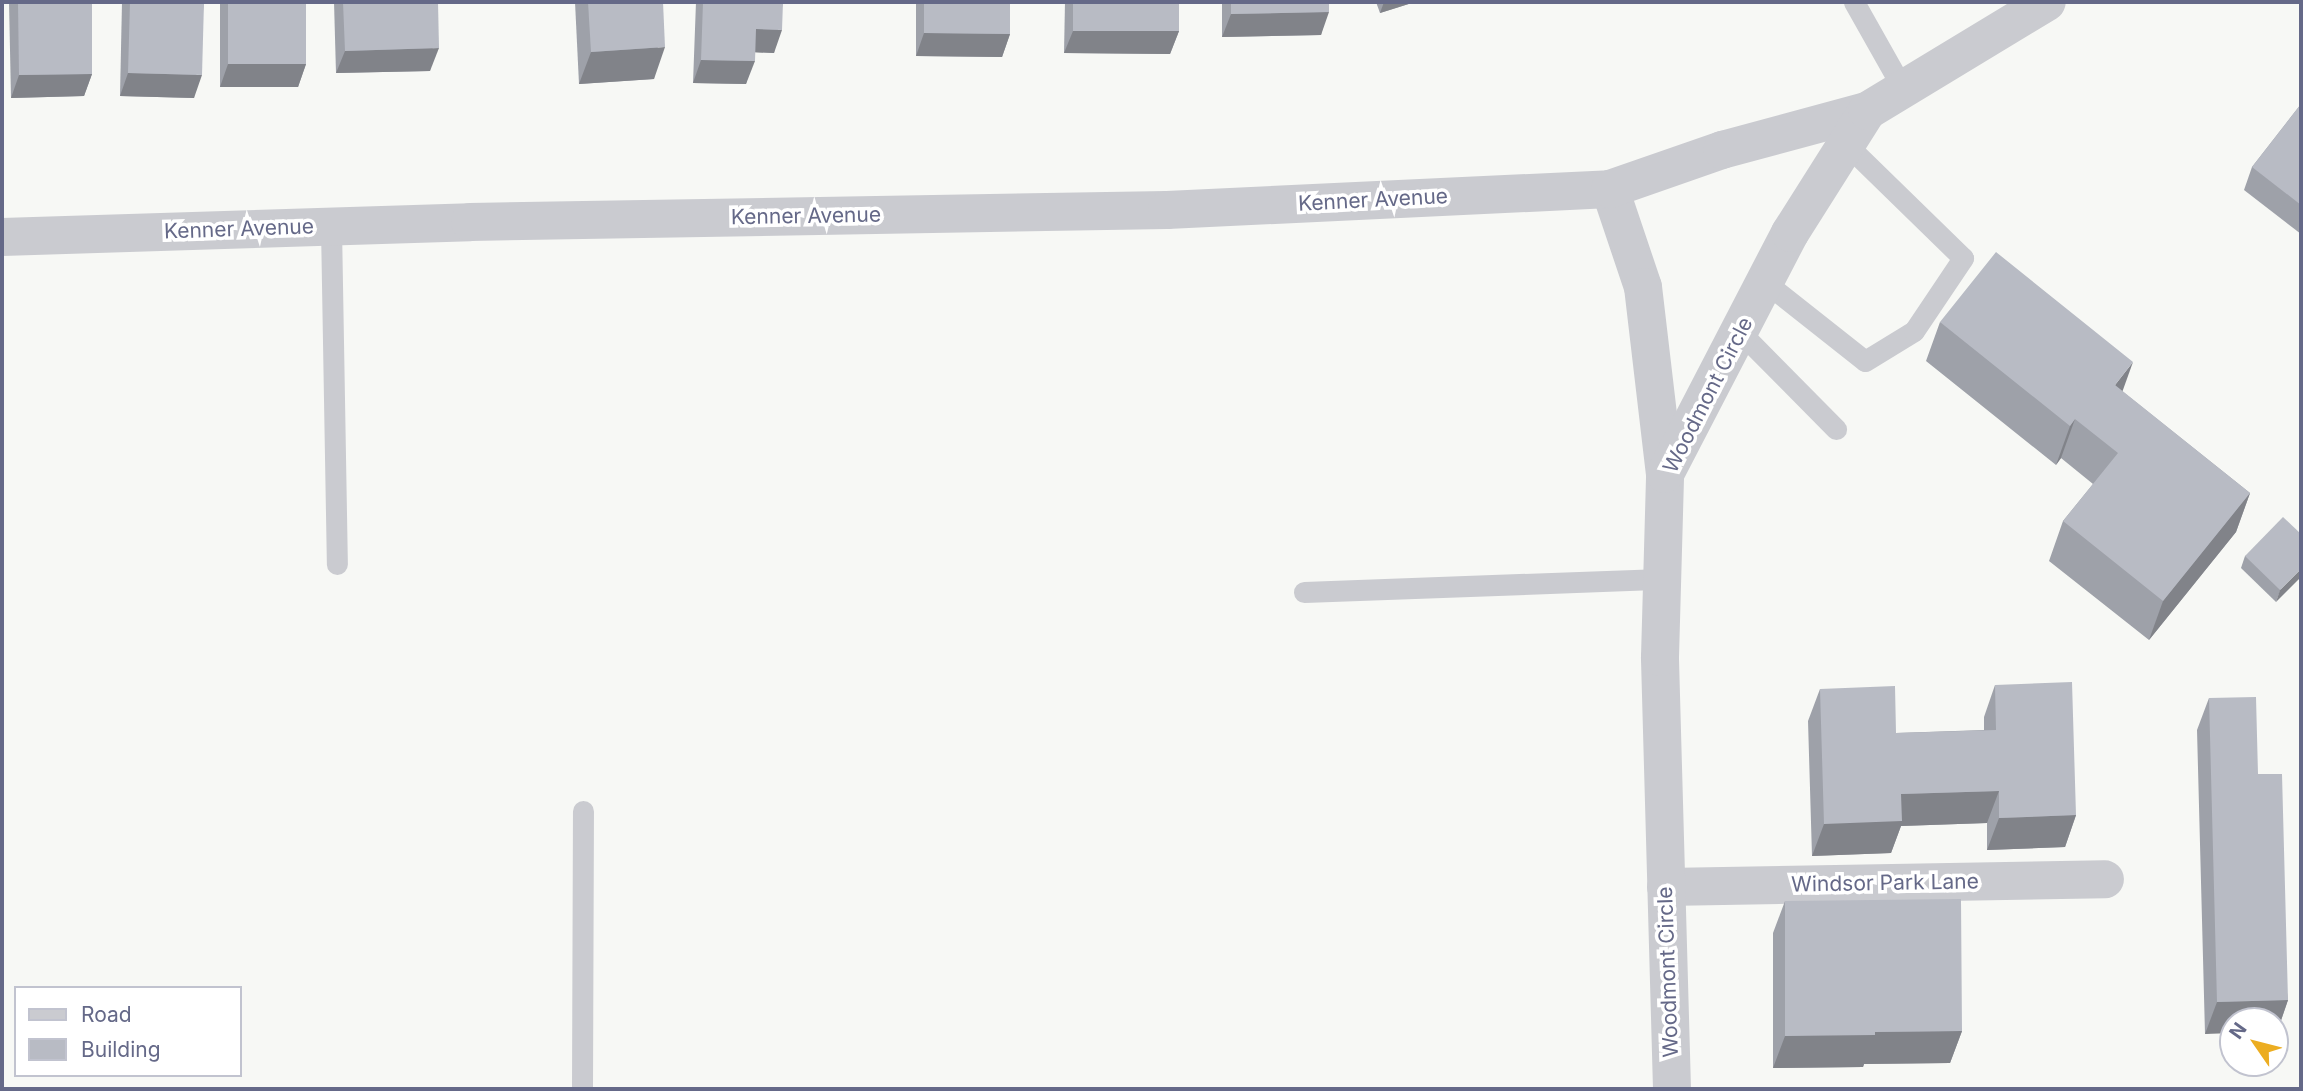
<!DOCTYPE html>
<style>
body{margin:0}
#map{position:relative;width:2303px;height:1091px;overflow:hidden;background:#f7f8f5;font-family:Inter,sans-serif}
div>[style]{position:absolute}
.lane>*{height:21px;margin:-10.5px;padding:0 10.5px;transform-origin:10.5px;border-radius:10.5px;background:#cacbd0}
.street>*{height:38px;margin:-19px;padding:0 19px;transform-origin:19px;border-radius:19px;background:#cacbd0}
.wall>*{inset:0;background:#9ea1a9}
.shaded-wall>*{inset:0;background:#818389}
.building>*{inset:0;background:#b8bbc4}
span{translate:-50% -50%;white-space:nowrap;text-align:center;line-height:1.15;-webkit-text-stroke:7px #fff;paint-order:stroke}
.street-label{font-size:21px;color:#656988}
.frame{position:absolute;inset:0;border:4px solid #656988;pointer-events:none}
.legend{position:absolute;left:14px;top:986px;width:228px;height:91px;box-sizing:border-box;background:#fff;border:2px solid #c1c3cf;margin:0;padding:9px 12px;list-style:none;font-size:21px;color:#656988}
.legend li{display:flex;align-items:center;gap:14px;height:35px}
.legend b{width:35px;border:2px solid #c1c3cf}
.north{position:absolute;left:2219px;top:1007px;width:70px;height:70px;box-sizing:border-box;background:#fff;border:2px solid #c1c3cf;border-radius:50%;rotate:305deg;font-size:19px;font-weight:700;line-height:28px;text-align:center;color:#656988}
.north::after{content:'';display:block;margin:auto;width:24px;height:32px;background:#ecad21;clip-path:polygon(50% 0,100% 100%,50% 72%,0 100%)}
</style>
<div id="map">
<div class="lane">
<div style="left:1854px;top:2px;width:100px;rotate:60.6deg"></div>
<div style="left:331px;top:227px;width:337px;rotate:89deg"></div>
<div style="left:1765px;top:282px;width:127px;rotate:38.3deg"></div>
<div style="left:1865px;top:361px;width:57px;rotate:-31.5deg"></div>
<div style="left:1914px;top:331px;width:88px;rotate:-56.1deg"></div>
<div style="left:1963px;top:258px;width:163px;rotate:-135.7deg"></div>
<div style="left:1739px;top:331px;width:138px;rotate:45.3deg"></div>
<div style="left:1304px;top:592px;width:358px;rotate:-2.1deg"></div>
<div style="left:582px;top:1089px;width:278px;rotate:-89.8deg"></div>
</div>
<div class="street">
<div style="left:1610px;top:189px;width:103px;rotate:71.4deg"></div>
<div style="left:1643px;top:287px;width:188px;rotate:83.3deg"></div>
<div style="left:2px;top:237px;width:468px;rotate:-1.8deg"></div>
<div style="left:470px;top:222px;width:697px;rotate:-0.99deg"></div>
<div style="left:1167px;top:210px;width:443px;rotate:-2.7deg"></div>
<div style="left:1610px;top:189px;width:119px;rotate:-19.2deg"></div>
<div style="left:1722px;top:150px;width:150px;rotate:-15.1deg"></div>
<div style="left:1666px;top:887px;width:439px;rotate:-1deg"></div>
<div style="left:1672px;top:1089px;width:432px;rotate:-91.6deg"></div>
<div style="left:1660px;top:657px;width:183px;rotate:-88.4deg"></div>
<div style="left:1665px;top:474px;width:271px;rotate:-62.6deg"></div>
<div style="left:1790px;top:233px;width:144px;rotate:-57.7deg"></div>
<div style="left:1867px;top:111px;width:210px;rotate:-31.2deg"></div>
</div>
<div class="wall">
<div style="clip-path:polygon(9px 2px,92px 2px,92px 74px,84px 96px,11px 98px)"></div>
<div style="clip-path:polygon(122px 2px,204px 2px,194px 98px,120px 96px)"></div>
<div style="clip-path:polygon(220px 2px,306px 2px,306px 64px,298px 87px,220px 87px)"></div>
<div style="clip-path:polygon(334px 2px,438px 2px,430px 71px,336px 73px)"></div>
<div style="clip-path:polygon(575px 2px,663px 2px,654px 79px,579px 84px)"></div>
<div style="clip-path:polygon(696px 2px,783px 2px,774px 53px,755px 52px,746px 84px,693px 83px)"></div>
<div style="clip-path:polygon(916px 2px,1010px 2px,1010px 34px,1002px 57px,916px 56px)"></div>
<div style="clip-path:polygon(1065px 2px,1179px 2px,1179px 31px,1170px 54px,1064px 53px)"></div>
<div style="clip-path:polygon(1222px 2px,1329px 2px,1321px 35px,1222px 37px)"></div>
<div style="clip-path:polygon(1376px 2px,1415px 2px,1380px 13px)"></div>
<div style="clip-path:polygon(2301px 104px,2301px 234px,2244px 190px,2252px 167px)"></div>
<div style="clip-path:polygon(1940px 322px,2122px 391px,2250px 493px,2236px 532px,2149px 640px,2049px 561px,2063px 521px,2093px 484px,2061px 458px,2056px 465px,1926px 361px)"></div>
<div style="clip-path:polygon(2301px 534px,2276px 602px,2241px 568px,2245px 556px)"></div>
<div style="clip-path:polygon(1995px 685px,2076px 815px,2065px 847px,1987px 850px,1987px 823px,1901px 826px,1891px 853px,1812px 856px,1808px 721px,1820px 689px,1896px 733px,1984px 730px,1984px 717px)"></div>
<div style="clip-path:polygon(2209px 698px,2258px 774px,2288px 1000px,2277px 1032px,2275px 1032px,2275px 1021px,2205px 1034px,2197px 730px)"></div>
<div style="clip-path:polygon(1785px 901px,1962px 1031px,1950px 1063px,1864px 1064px,1863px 1067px,1773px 1068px,1773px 933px)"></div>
</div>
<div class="shaded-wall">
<div style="clip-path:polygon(1384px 2px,1415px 2px,1380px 13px)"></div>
<div style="clip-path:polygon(1329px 12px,1321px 35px,1222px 37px,1231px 14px)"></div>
<div style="clip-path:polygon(756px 29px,782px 30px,774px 53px,747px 52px)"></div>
<div style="clip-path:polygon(1073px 31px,1179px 31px,1170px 54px,1064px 53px)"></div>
<div style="clip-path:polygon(924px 33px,1010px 34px,1002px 57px,916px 56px)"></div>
<div style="clip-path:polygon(665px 47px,654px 79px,579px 84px,591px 52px)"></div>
<div style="clip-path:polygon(439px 48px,430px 71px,336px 73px,345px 51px)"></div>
<div style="clip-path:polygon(701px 60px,755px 61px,746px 84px,693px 83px)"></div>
<div style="clip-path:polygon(228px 64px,306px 64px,298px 87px,220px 87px)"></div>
<div style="clip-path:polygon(128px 73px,202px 75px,194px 98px,120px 96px)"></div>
<div style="clip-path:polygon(92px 74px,84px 96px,11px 98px,19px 75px)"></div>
<div style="clip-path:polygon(2133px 362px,2119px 401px,2115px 385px)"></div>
<div style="clip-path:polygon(2075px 419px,2061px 458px,2056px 465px,2070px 426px)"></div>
<div style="clip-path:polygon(2250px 493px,2236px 532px,2149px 640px,2163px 601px)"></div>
<div style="clip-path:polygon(2301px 569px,2301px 577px,2276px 602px,2280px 590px)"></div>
<div style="clip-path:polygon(1999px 791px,1987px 823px,1901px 826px,1891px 853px,1812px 856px,1824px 824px,1901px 794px)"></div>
<div style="clip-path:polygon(2076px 815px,2065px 847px,1987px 850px,1999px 818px)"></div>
<div style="clip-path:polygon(2288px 1000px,2277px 1032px,2275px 1032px,2275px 1021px,2233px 1021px,2233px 1033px,2205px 1034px,2217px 1002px)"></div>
<div style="clip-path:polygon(1962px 1031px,1950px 1063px,1864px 1064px,1863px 1067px,1773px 1068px,1785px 1036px,1875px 1032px)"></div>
</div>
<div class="building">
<div style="clip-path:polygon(18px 2px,92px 2px,92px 74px,19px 75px)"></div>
<div style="clip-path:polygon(130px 2px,204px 2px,202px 75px,128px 73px)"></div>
<div style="clip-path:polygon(228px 2px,306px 2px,306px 64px,228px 64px)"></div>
<div style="clip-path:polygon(343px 2px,438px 2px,439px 48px,345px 51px)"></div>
<div style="clip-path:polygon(588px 2px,663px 2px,665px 47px,591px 52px)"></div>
<div style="clip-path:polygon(703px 2px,783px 2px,782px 30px,756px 29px,755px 61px,701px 60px)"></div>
<div style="clip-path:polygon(924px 2px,1010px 2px,1010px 34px,924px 33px)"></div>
<div style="clip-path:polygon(1073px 2px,1179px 2px,1179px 31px,1073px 31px)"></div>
<div style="clip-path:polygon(1231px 2px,1329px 2px,1329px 12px,1231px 14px)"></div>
<div style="clip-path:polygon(2301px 104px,2301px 205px,2252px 167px)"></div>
<div style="clip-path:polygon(1996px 252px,2133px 362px,2115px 385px,2250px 493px,2163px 601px,2063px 521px,2118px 453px,2075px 419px,2070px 426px,1940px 322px)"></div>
<div style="clip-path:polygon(2283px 517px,2301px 534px,2301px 569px,2280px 590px,2245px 556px)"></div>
<div style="clip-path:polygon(2072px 682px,2076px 815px,1999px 818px,1999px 791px,1901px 794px,1902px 821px,1824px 824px,1820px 689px,1895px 686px,1896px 733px,1996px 730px,1995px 685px)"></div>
<div style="clip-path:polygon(2256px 697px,2258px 774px,2282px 774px,2288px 1000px,2217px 1002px,2209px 698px)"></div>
<div style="clip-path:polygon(1961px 899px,1962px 1031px,1875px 1032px,1875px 1035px,1785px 1036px,1785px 901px)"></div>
</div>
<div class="street-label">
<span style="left:1373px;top:200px;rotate:-3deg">Kenner Avenue</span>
<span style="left:806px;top:216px;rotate:-1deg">Kenner Avenue</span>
<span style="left:239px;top:229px;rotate:-2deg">Kenner Avenue</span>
<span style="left:1708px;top:395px;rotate:-63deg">Woodmont Circle</span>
<span style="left:1885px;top:883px;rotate:-1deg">Windsor Park Lane</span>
<span style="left:1668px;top:972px;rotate:-92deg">Woodmont Circle</span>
</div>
<div class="frame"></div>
<ul class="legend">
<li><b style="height:9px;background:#cacbd0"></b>Road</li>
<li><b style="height:19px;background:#b8bbc4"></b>Building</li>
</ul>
<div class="north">N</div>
</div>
